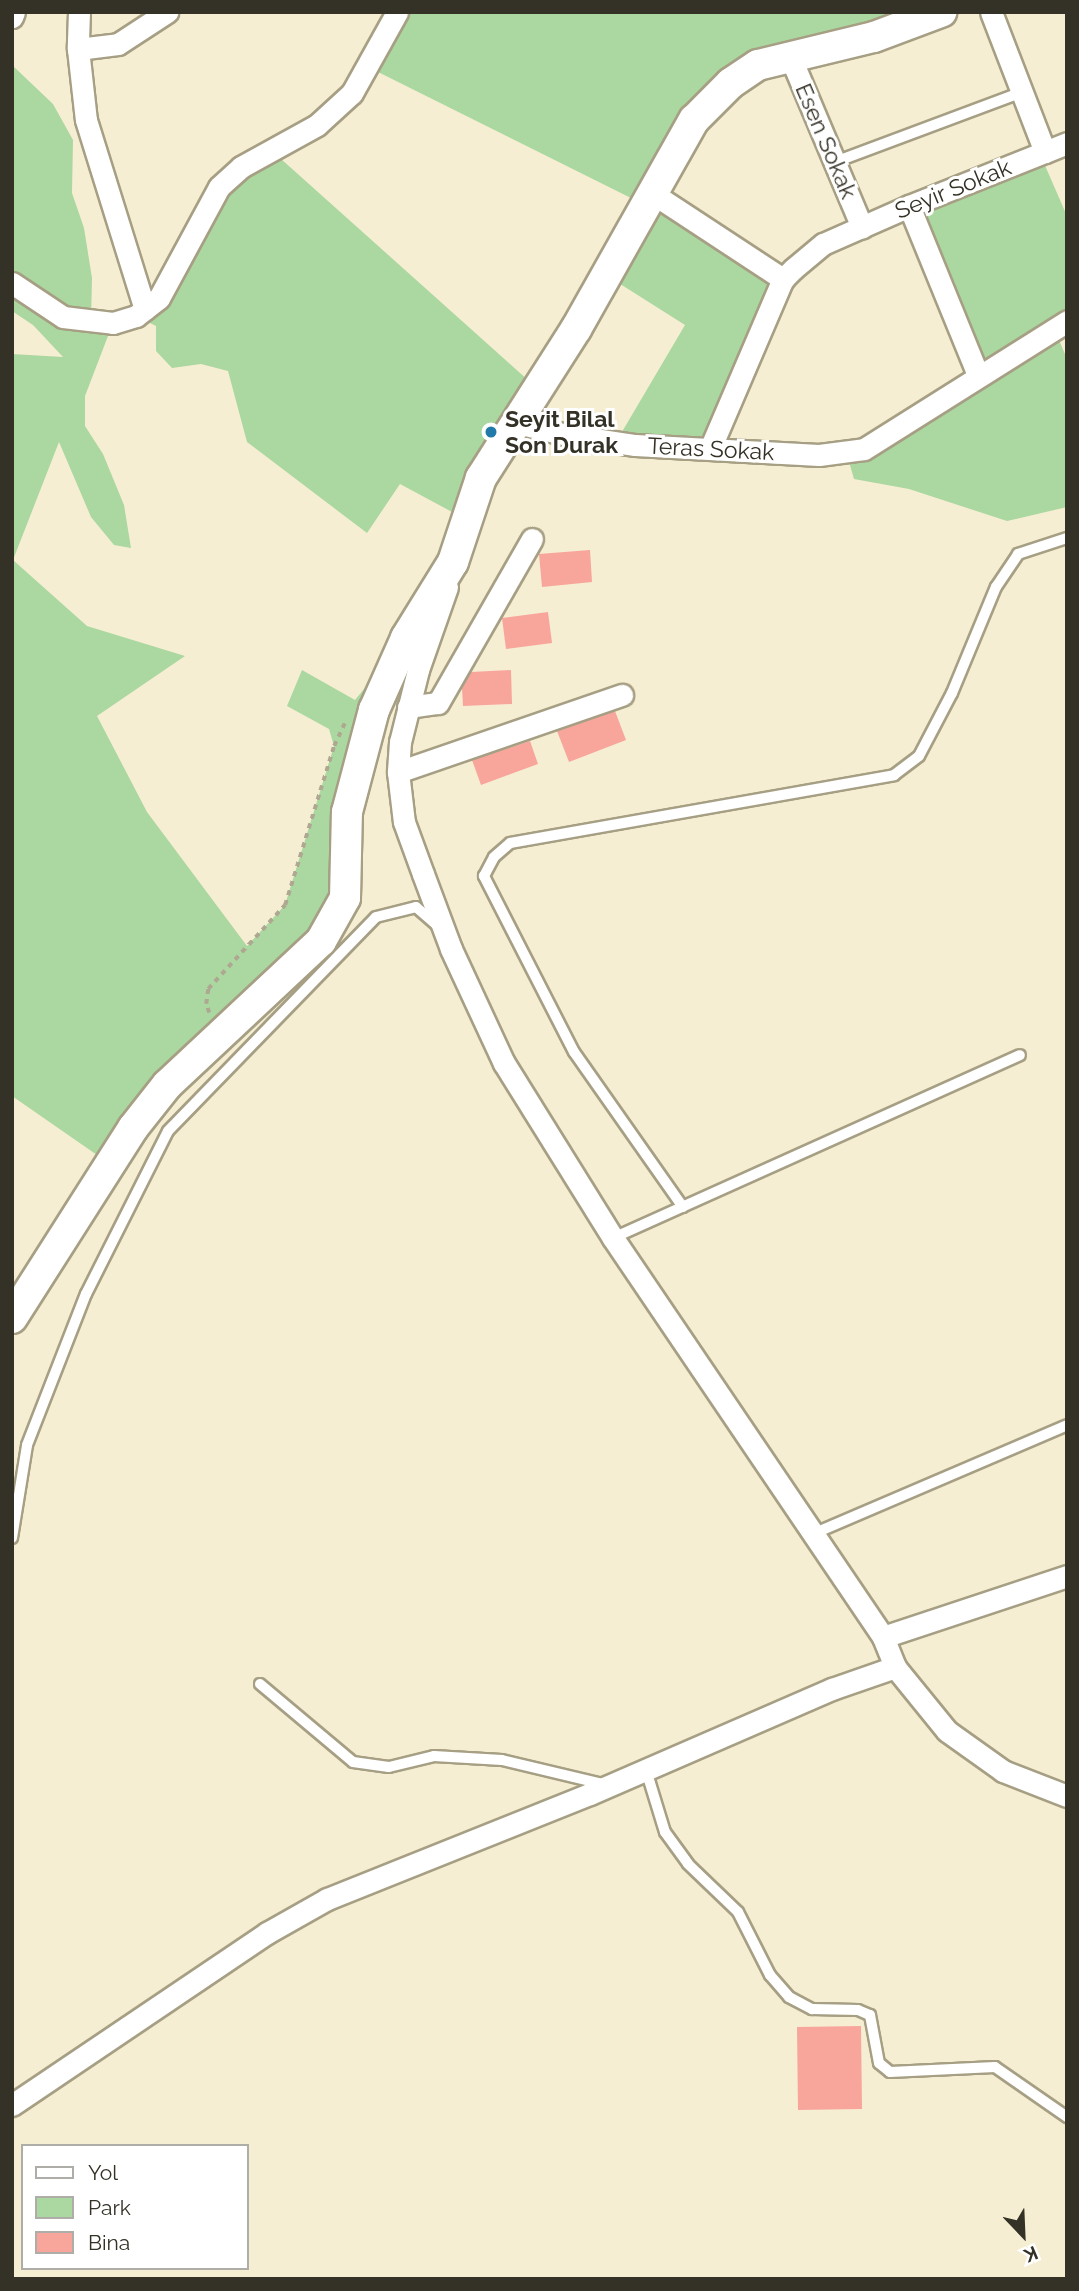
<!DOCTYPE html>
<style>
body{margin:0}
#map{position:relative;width:1079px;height:2291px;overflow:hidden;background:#f6eed2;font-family:Raleway,sans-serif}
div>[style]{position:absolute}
.green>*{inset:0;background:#abd7a0}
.building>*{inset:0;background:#f8a59c}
.path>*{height:3.5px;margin-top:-1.75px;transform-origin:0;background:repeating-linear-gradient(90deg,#aea892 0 5px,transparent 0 10px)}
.roads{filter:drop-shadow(2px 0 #a69f84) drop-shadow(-2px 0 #a69f84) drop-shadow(0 2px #a69f84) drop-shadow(0 -2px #a69f84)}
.lane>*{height:10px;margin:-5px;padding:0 5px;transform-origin:5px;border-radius:5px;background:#fff}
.street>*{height:21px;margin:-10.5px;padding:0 10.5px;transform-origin:10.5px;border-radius:10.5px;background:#fff}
.secondary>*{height:30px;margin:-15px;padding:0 15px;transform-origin:15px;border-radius:15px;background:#fff}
.dots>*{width:19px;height:19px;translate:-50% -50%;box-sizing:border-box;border:4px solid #fff;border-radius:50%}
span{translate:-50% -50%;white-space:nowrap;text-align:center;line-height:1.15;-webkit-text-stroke:6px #fff;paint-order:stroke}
.street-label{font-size:23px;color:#343126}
.poi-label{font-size:23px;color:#343126;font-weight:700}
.left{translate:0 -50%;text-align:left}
.frame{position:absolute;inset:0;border:14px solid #343126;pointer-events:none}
.legend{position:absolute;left:21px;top:2144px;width:228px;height:126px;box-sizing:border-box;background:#fff;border:2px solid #aeada8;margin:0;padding:9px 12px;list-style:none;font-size:21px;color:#343126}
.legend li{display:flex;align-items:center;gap:14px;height:35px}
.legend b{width:35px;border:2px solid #aeada8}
.north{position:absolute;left:988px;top:2200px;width:70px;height:70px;-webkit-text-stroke:5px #fff;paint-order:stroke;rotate:157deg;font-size:19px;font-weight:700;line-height:28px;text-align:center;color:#343126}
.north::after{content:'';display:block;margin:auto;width:24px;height:32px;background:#343126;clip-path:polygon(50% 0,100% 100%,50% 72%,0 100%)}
</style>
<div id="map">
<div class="green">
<div style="clip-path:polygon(397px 12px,941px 12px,758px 65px,653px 193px,783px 279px,710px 449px,616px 442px,685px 325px,606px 275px,645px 205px,368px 67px)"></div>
<div style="clip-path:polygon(12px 65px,53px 104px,73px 140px,72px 193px,84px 228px,92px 278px,91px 321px,113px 323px,85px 396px,85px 426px,103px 454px,124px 505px,131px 548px,114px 545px,91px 517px,59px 442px,13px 560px,87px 626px,185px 656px,97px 716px,147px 812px,247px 946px,285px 905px,334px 746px,329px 729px,287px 706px,302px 670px,355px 700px,406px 638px,374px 710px,345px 898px,110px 1164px,12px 1096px,12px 354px,63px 357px,33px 325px,12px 311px)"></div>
<div style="clip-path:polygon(271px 150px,538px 389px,467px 520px,400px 484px,367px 533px,247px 442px,228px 371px,201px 364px,172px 368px,156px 351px,156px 326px,136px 316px,202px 214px)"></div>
<div style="clip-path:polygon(1040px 154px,1067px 216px,1067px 321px,1054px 328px,1067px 359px,1067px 507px,1007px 521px,909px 489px,854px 479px,846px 451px,978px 375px,909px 206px)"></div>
</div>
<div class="building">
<div style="clip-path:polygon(590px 550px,592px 582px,542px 587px,539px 554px)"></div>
<div style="clip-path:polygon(548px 612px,552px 643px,506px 649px,502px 618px)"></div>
<div style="clip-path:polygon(511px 670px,512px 704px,463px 706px,462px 688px,471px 672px)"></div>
<div style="clip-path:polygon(615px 711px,626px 740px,569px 762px,557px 731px)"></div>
<div style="clip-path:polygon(530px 741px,538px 764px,481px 785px,472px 760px)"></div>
<div style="clip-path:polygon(861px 2026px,862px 2109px,798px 2110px,797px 2027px)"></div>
</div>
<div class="path">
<div style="left:209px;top:1013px;width:9px;rotate:-108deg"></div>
<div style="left:206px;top:1004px;width:15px;rotate:-82deg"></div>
<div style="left:208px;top:989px;width:114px;rotate:-47.5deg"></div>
<div style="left:285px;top:905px;width:166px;rotate:-72.9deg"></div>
<div style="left:334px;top:746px;width:26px;rotate:-65deg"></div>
</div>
<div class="roads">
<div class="lane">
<div style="left:835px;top:162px;width:200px;rotate:-20.5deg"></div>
<div style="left:683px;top:1207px;width:189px;rotate:-125.1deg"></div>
<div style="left:574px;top:1052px;width:198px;rotate:-117.1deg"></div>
<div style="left:484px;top:876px;width:21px;rotate:-62deg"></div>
<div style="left:494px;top:857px;width:21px;rotate:-41deg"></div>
<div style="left:510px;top:843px;width:390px;rotate:-10deg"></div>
<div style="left:894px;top:775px;width:31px;rotate:-37deg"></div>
<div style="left:919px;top:756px;width:71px;rotate:-62.4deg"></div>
<div style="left:952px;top:693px;width:115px;rotate:-67.5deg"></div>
<div style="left:996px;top:587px;width:40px;rotate:-56deg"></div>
<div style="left:1018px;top:554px;width:52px;rotate:-18.1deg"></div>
<div style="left:613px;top:1238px;width:446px;rotate:-24.2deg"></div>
<div style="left:813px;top:1534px;width:276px;rotate:-23.2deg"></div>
<div style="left:12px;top:1538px;width:94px;rotate:-80.8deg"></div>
<div style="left:27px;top:1445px;width:162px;rotate:-68.7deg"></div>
<div style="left:86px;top:1294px;width:182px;rotate:-63.3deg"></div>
<div style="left:168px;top:1131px;width:298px;rotate:-45.8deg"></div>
<div style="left:376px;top:917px;width:41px;rotate:-14deg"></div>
<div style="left:416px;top:907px;width:29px;rotate:41deg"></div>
<div style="left:260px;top:1684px;width:121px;rotate:40deg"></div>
<div style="left:353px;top:1762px;width:36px;rotate:8deg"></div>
<div style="left:389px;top:1767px;width:46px;rotate:-13.7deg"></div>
<div style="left:434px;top:1756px;width:68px;rotate:3.4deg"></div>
<div style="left:502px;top:1760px;width:104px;rotate:13.4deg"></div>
<div style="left:646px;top:1770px;width:65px;rotate:73deg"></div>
<div style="left:665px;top:1832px;width:39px;rotate:54deg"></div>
<div style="left:688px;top:1864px;width:69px;rotate:43.8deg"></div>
<div style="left:738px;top:1912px;width:71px;rotate:63.1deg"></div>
<div style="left:770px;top:1975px;width:29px;rotate:49deg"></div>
<div style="left:789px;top:1997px;width:26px;rotate:28deg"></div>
<div style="left:812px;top:2009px;width:46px;rotate:1.2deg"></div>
<div style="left:858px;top:2010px;width:13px;rotate:23deg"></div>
<div style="left:870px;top:2015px;width:49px;rotate:79.4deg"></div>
<div style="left:879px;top:2063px;width:14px;rotate:39deg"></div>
<div style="left:890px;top:2072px;width:105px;rotate:-2.7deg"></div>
<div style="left:995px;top:2067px;width:88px;rotate:34.8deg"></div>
</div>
<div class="street">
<div style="left:79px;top:12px;width:37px;rotate:92deg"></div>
<div style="left:78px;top:49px;width:71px;rotate:83.6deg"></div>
<div style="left:86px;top:120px;width:198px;rotate:72.7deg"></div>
<div style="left:991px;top:12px;width:150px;rotate:68.9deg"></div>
<div style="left:1045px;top:152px;width:24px;rotate:-22deg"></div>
<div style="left:12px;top:17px;width:5px;rotate:-68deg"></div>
<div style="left:78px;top:49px;width:40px;rotate:-7.1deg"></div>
<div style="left:118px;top:44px;width:59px;rotate:-33.1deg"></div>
<div style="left:790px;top:56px;width:186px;rotate:67.2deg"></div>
<div style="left:652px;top:193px;width:157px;rotate:33.3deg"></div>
<div style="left:909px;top:206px;width:183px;rotate:67.8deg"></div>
<div style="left:12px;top:283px;width:61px;rotate:33.7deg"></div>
<div style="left:63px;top:317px;width:50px;rotate:6.8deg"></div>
<div style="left:113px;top:323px;width:24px;rotate:-17deg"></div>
<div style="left:136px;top:316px;width:29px;rotate:-38deg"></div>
<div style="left:159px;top:298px;width:126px;rotate:-61.6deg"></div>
<div style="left:219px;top:187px;width:30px;rotate:-42deg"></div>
<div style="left:241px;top:167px;width:87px;rotate:-28.9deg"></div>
<div style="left:317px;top:125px;width:47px;rotate:-42.4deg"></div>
<div style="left:352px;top:93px;width:93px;rotate:-60.9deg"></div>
<div style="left:517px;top:423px;width:51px;rotate:13.5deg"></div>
<div style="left:567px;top:435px;width:69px;rotate:8.4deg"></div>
<div style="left:635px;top:445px;width:184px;rotate:3.1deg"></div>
<div style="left:819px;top:455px;width:45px;rotate:-7.6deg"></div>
<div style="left:864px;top:449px;width:240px;rotate:-32.2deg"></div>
<div style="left:710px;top:449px;width:185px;rotate:-66.8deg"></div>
<div style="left:783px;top:279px;width:14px;rotate:-45deg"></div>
<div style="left:793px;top:269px;width:39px;rotate:-40deg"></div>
<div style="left:823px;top:244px;width:94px;rotate:-23.8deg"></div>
<div style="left:909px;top:206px;width:146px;rotate:-21.7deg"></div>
<div style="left:447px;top:587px;width:88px;rotate:109.3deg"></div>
<div style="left:418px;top:670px;width:74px;rotate:104deg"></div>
<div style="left:400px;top:742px;width:30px;rotate:94deg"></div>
<div style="left:398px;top:772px;width:50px;rotate:83.2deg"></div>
<div style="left:404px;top:822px;width:55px;rotate:69.9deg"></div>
<div style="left:423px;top:874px;width:80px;rotate:69.5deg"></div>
<div style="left:451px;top:949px;width:126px;rotate:65.1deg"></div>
<div style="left:504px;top:1063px;width:206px;rotate:58.1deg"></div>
<div style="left:613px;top:1238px;width:482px;rotate:55.9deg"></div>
<div style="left:883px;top:1637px;width:32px;rotate:68deg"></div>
<div style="left:895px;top:1667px;width:82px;rotate:50.9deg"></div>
<div style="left:947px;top:1731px;width:69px;rotate:35.5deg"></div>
<div style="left:1003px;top:1771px;width:69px;rotate:21.3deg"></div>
<div style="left:408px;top:707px;width:30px;rotate:-8deg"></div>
<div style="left:438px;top:703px;width:189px;rotate:-60.2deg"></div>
<div style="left:398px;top:772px;width:237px;rotate:-19deg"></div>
<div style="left:883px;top:1637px;width:194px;rotate:-18.3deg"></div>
<div style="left:12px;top:2105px;width:308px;rotate:-34deg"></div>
<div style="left:267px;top:1933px;width:69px;rotate:-29.5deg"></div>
<div style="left:327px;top:1899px;width:283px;rotate:-21.8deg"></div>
<div style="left:590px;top:1794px;width:264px;rotate:-23.5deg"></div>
<div style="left:832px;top:1689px;width:67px;rotate:-19.2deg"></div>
</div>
<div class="secondary">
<div style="left:12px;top:1318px;width:225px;rotate:-57.5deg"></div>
<div style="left:133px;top:1128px;width:55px;rotate:-51.7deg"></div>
<div style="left:167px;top:1085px;width:211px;rotate:-43.1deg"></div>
<div style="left:321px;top:941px;width:49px;rotate:-60.8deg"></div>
<div style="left:345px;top:898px;width:86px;rotate:-88.7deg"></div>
<div style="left:347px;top:812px;width:106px;rotate:-75.2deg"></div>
<div style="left:374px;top:710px;width:79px;rotate:-66deg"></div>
<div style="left:406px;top:638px;width:89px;rotate:-58.3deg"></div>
<div style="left:453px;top:562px;width:89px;rotate:-71.6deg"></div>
<div style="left:481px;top:478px;width:177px;rotate:-57.5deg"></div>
<div style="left:576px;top:329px;width:240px;rotate:-60.6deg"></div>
<div style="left:694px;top:120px;width:52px;rotate:-45deg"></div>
<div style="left:731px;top:83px;width:32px;rotate:-34deg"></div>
<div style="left:758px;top:65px;width:119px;rotate:-13.6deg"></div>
<div style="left:874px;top:37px;width:72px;rotate:-20.5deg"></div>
</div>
</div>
<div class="dots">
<div style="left:491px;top:432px;background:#227aa9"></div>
</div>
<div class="street-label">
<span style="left:826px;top:141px;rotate:67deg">Esen Sokak</span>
<span style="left:953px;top:189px;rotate:-22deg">Seyir Sokak</span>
<span style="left:711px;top:449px;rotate:3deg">Teras Sokak</span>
</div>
<div class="poi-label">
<span class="left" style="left:505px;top:432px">Seyit Bilal<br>Son Durak</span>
</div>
<div class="frame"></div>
<ul class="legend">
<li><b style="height:9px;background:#fff"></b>Yol</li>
<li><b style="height:19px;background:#abd7a0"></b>Park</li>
<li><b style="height:19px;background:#f8a59c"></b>Bina</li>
</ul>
<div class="north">K</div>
</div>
